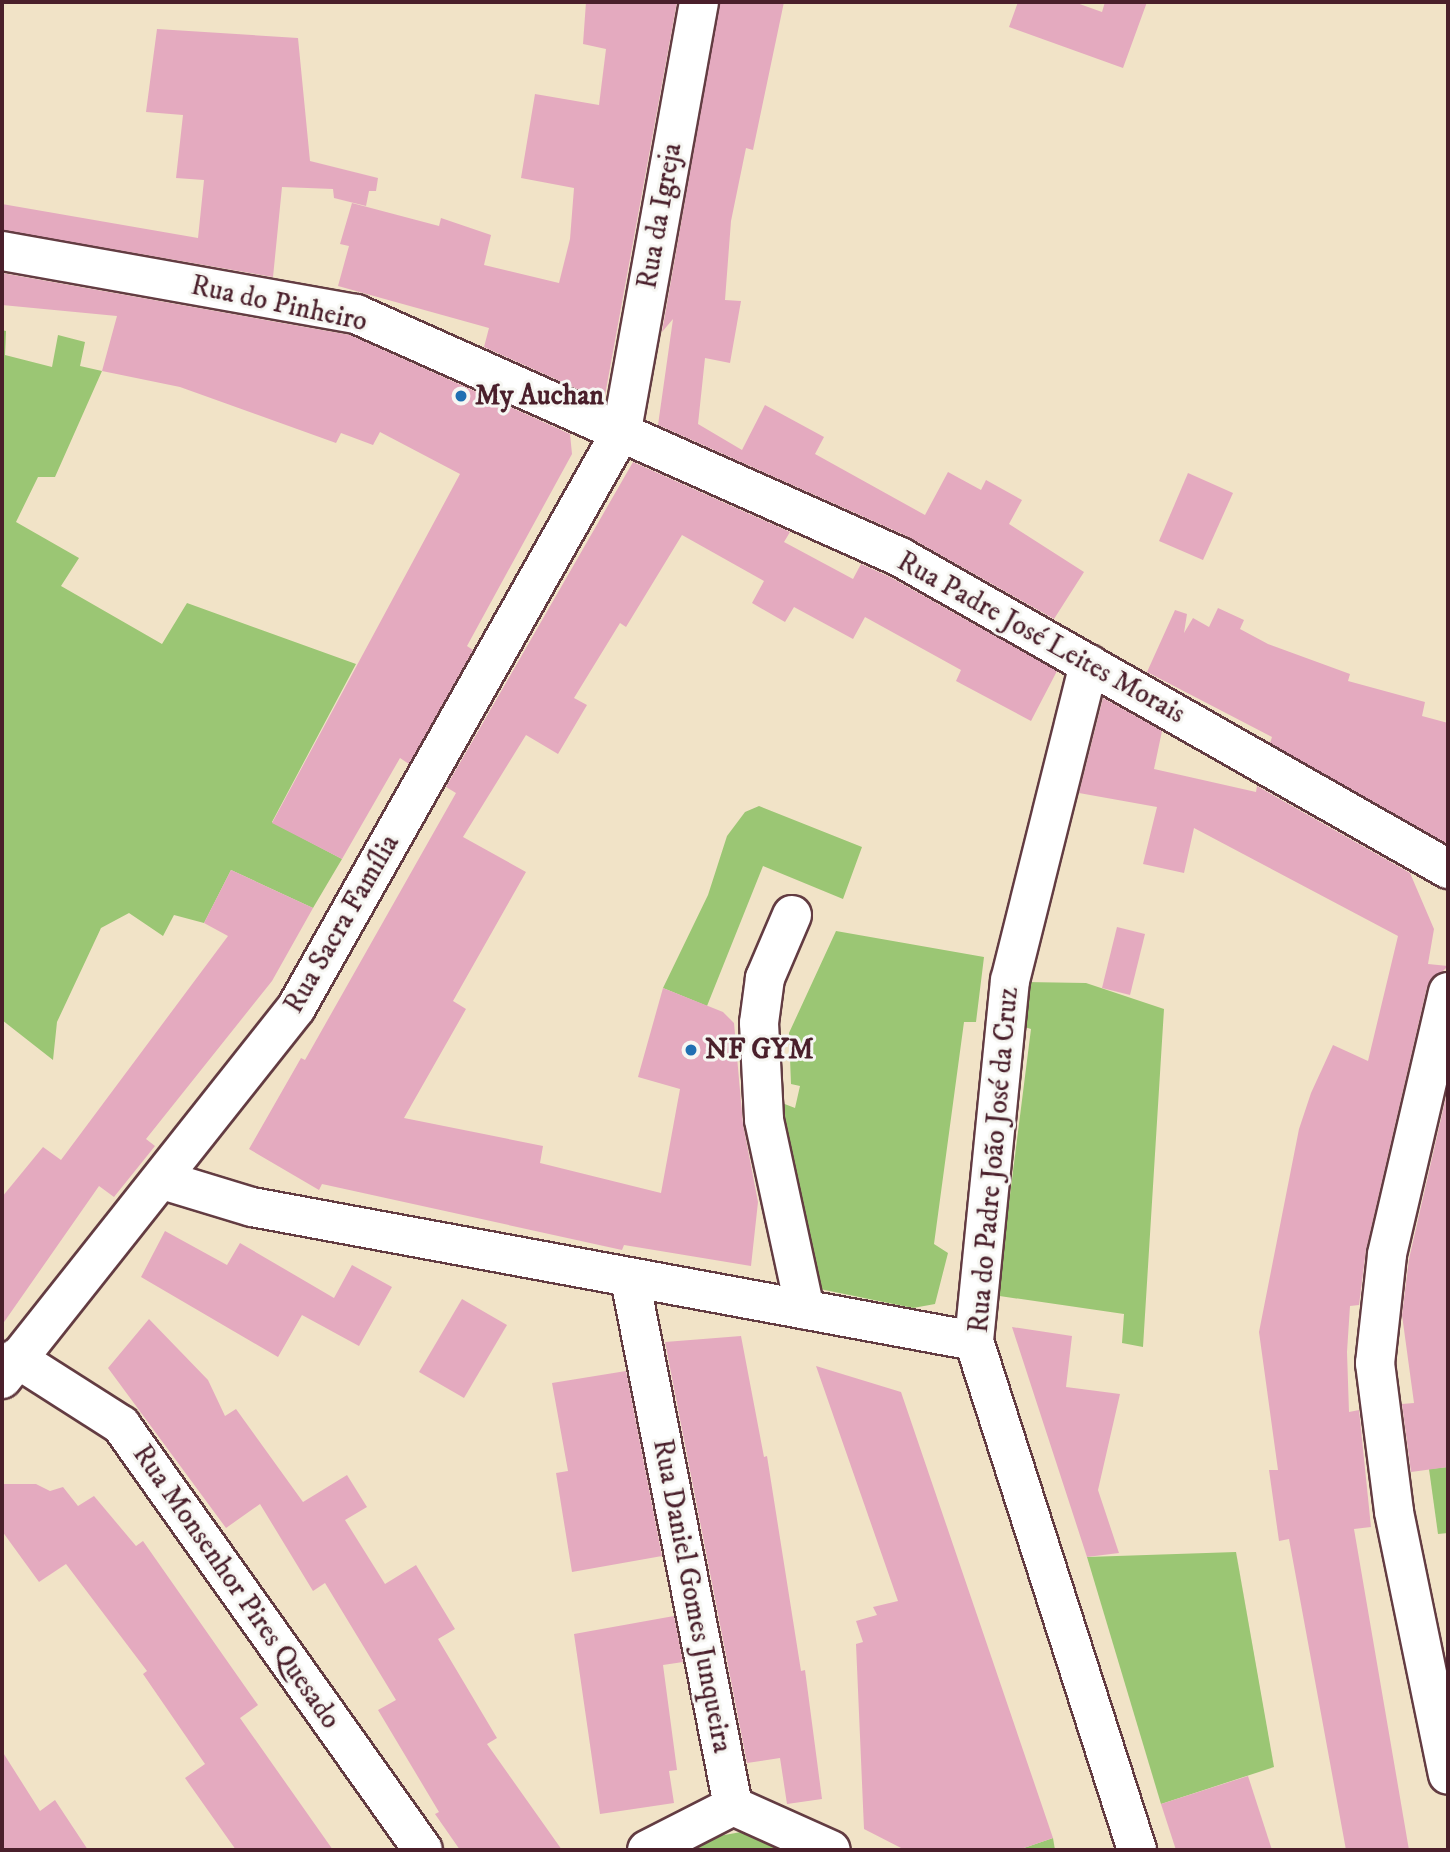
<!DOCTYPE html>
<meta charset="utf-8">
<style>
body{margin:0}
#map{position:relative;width:1450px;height:1852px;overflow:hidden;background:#f1e3c7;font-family:"IM FELL DW Pica",serif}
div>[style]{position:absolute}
.green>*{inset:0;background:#9bc674}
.building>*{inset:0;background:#e4aabf}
.roads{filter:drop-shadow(2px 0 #633c42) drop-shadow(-2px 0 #633c42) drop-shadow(0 2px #633c42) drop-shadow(0 -2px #633c42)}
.minor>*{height:38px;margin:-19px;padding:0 19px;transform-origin:19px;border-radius:19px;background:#fff}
.dots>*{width:19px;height:19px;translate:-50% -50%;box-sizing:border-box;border:4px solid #f6f6f2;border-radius:50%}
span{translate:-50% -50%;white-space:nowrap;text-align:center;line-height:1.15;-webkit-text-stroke:6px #f6f6f2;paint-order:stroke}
.street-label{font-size:28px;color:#4a1f2b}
.poi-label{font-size:28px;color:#4a1f2b;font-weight:700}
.left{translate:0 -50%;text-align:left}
.frame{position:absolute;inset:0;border:4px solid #4a1f2b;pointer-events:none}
</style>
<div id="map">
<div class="green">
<div style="clip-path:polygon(2px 330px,6px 331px,5px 355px,52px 367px,58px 335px,85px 342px,80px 366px,102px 371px,55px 477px,38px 477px,16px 522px,79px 558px,61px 586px,162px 644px,187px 603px,356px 664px,272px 822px,342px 859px,313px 908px,231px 870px,204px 923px,174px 915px,163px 936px,129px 913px,101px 928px,57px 1022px,53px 1060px,2px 1020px)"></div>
<div style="clip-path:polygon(759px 806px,862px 847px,843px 899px,763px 866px,707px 1006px,663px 988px,708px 895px,727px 836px,745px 812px)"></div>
<div style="clip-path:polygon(836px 931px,984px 957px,976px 1022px,964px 1022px,934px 1244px,948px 1253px,935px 1304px,913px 1308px,815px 1288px,778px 1116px,782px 1103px,795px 1108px,800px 1086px,791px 1084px,789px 1033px)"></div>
<div style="clip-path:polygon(1025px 982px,1086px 983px,1164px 1009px,1143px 1347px,1122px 1343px,1124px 1314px,986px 1294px,990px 1257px,1002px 1258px,1031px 1029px,1018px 1025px)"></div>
<div style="clip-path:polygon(1448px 1467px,1448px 1533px,1438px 1534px,1429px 1469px)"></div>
<div style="clip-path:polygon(1236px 1552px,1274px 1767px,1161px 1804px,1087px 1557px)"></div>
<div style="clip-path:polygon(741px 1832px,788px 1850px,689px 1850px,719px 1836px)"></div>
<div style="clip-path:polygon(1053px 1838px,1055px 1850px,1018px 1850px)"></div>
</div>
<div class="building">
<div style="clip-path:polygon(586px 2px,677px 2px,604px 401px,484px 347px,489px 328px,338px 286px,349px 246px,340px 244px,352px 203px,439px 226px,441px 218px,491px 235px,484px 265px,559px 283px,570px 239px,574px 188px,521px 178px,535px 94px,599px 105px,606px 49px,583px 44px)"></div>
<div style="clip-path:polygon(720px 2px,784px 2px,753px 150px,746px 148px,731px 221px,725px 300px,741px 301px,730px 363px,705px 358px,698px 424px,742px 450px,765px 405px,824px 437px,815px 454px,925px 515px,948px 472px,981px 490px,986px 480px,1022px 500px,1009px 524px,1084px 572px,1054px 619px,909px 537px,658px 425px,673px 319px,662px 332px)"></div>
<div style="clip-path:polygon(1018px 2px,1074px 2px,1102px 12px,1105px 2px,1147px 2px,1123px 68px,1009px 27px)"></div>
<div style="clip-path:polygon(157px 29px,298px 38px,310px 161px,378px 178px,376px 191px,369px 191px,366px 206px,334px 198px,333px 189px,282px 187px,273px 277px,2px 230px,2px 204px,198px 238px,204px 180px,176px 178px,183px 115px,146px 112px)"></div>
<div style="clip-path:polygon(2px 273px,350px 335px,570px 434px,572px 454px,467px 646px,473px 650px,409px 764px,400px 758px,342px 859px,272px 823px,460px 474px,380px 432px,373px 445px,341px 433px,336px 443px,180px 387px,102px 371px,117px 316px,2px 305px)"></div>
<div style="clip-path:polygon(633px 462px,790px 532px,784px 542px,853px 579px,861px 564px,890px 577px,1057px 671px,1031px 721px,956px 681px,961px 670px,865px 617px,853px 639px,794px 607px,785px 622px,752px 603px,764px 581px,682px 535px,626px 627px,620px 623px,574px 698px,587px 705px,558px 754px,526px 735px,463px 837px,526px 872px,453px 1001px,466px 1009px,404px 1118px,543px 1146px,540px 1163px,661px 1193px,680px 1089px,638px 1077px,663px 988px,723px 1012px,734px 1023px,743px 1124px,758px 1202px,751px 1266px,624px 1245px,622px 1250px,322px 1184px,319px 1190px,249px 1149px,301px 1058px,305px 1060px,456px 793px,446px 787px)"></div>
<div style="clip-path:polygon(1188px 473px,1233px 493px,1203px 560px,1159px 541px)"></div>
<div style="clip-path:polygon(1218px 608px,1244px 620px,1240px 629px,1268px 644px,1350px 674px,1348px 681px,1425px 702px,1422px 716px,1448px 723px,1448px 844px,1270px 743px,1272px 737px,1147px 672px,1175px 610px,1187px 614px,1184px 633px,1193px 618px,1209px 627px)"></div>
<div style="clip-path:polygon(1103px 698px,1162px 731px,1154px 769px,1256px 792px,1257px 786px,1410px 873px,1434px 929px,1428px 964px,1448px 966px,1427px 987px,1366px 1250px,1359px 1305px,1350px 1306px,1347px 1352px,1349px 1412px,1359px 1410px,1371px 1527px,1354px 1529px,1409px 1850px,1346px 1850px,1289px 1539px,1279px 1541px,1269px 1470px,1278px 1470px,1259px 1332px,1299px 1129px,1311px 1093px,1333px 1045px,1368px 1061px,1398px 936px,1194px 828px,1184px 873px,1143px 864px,1157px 807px,1079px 793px)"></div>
<div style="clip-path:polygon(231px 870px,313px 908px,272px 981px,146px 1139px,155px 1146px,114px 1197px,99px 1186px,2px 1325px,2px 1197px,43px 1147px,61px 1160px,228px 936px,204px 923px)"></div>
<div style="clip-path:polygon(1117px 927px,1145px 934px,1130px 995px,1102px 988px)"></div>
<div style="clip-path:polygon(1448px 1088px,1448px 1467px,1411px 1472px,1402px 1404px,1414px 1403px,1402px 1315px,1409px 1259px)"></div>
<div style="clip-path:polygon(165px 1231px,227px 1265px,240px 1243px,334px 1298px,352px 1265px,392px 1287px,359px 1346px,302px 1315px,278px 1357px,141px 1277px)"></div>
<div style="clip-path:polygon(462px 1299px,507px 1325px,464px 1398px,419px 1372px)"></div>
<div style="clip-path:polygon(149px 1319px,208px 1380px,225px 1416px,236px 1409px,303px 1502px,347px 1475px,367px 1507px,345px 1520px,385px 1584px,416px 1565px,455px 1629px,438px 1639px,497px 1738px,487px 1744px,562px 1850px,460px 1850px,435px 1814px,439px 1812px,378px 1710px,396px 1700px,325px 1583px,313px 1591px,260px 1504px,226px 1528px,108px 1368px)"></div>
<div style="clip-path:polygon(1012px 1327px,1072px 1336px,1066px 1387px,1120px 1394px,1098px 1490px,1119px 1553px,1087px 1557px)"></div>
<div style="clip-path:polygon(741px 1336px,764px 1457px,767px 1456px,801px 1671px,805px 1670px,822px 1799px,787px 1804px,780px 1758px,747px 1763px,665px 1342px)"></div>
<div style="clip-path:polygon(816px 1366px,901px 1392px,1053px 1838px,1018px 1850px,905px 1850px,864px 1829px,856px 1644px,863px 1642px,856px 1621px,877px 1615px,873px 1607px,898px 1601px)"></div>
<div style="clip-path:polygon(626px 1371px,662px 1556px,572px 1572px,556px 1473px,568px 1471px,552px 1383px)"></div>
<div style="clip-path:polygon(2px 1484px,36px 1484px,50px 1491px,63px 1487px,78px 1506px,94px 1496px,136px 1546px,143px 1541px,258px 1705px,240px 1718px,333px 1850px,236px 1850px,185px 1778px,205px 1764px,143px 1674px,147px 1671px,66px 1564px,39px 1582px,2px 1531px)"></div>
<div style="clip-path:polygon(674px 1616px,683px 1662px,663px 1665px,677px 1770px,669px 1771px,674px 1803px,600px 1814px,574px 1634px)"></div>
<div style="clip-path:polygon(2px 1751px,40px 1811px,55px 1800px,88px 1850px,2px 1850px)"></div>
<div style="clip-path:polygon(1248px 1776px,1272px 1850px,1176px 1850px,1161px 1804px)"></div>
</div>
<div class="roads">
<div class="minor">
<div style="left:2px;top:251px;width:360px;rotate:10.1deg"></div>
<div style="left:356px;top:314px;width:596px;rotate:24.07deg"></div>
<div style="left:900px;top:557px;width:631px;rotate:29.65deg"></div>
<div style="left:1089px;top:664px;width:326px;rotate:104deg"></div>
<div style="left:1010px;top:980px;width:363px;rotate:95.7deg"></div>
<div style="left:974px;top:1341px;width:534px;rotate:72.24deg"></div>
<div style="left:792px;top:915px;width:69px;rotate:113.2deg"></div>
<div style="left:765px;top:978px;width:45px;rotate:97.6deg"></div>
<div style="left:759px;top:1023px;width:97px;rotate:87deg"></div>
<div style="left:764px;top:1120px;width:194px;rotate:77.8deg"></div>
<div style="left:1448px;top:992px;width:270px;rotate:103.1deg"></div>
<div style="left:1387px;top:1255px;width:109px;rotate:96.3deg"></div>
<div style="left:1375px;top:1363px;width:150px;rotate:82.7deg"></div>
<div style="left:1394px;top:1512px;width:268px;rotate:78.4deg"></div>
<div style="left:163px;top:1180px;width:93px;rotate:16.9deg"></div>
<div style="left:252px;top:1207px;width:734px;rotate:10.51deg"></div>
<div style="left:630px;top:1279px;width:537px;rotate:78.94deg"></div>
<div style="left:733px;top:1806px;width:107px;rotate:24.2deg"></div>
<div style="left:16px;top:1358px;width:125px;rotate:32.5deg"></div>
<div style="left:121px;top:1425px;width:521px;rotate:54.6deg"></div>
<div style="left:2px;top:1379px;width:473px;rotate:-51.6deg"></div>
<div style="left:296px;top:1008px;width:664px;rotate:-60.58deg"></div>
<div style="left:622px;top:430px;width:435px;rotate:-79.8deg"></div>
<div style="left:647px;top:1850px;width:97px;rotate:-27.1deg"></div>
</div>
</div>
<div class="dots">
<div style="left:461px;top:396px;background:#1f6fb2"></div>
<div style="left:691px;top:1050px;background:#1f6fb2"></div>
</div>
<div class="street-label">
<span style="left:660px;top:216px;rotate:-80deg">Rua da Igreja</span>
<span style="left:279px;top:304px;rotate:12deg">Rua do Pinheiro</span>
<span style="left:1041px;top:638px;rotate:29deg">Rua Padre José Leites Morais</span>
<span style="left:342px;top:924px;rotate:-60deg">Rua Sacra Família</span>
<span style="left:994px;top:1160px;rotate:-85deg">Rua do Padre João José da Cruz</span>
<span style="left:236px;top:1587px;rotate:55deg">Rua Monsenhor Pires Quesado</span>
<span style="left:692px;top:1596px;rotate:79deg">Rua Daniel Gomes Junqueira</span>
</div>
<div class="poi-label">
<span class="left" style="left:475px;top:396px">My Auchan</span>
<span class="left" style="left:705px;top:1050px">NF GYM</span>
</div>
<div class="frame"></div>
</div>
